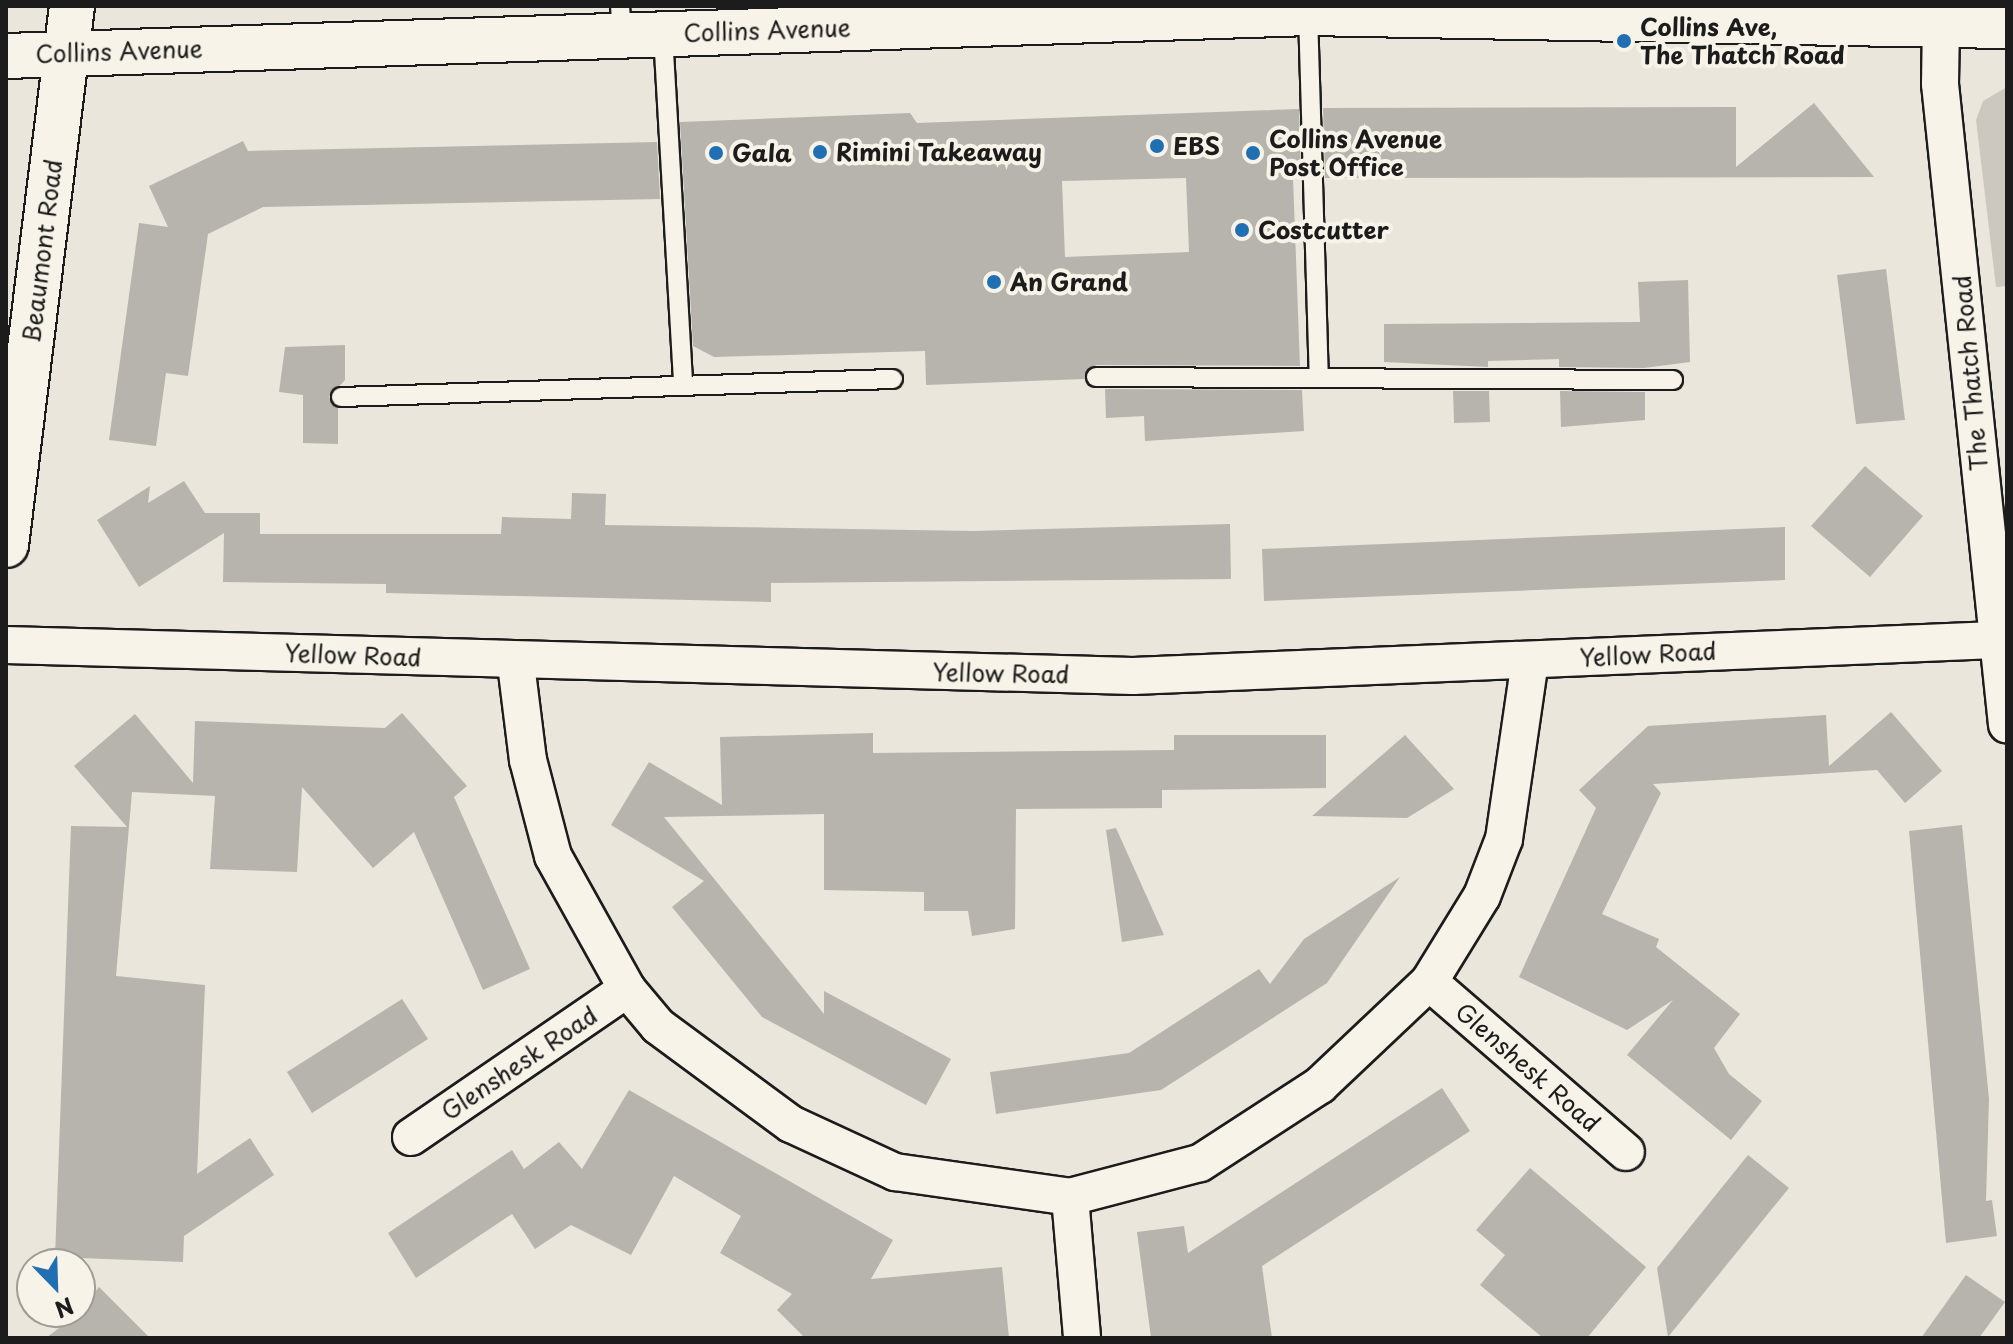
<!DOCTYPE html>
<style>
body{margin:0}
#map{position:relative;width:2013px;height:1344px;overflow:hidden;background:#eae6dc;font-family:"Playpen Sans",sans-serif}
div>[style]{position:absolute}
.green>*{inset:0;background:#ccc8c0}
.building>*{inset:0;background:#b6b4ac}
.roads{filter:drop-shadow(2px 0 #1c1c1c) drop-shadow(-2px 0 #1c1c1c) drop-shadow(0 2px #1c1c1c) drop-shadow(0 -2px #1c1c1c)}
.lane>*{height:18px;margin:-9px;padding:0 9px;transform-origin:9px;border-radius:9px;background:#f7f3e8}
.street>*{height:36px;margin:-18px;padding:0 18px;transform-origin:18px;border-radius:18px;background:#f7f3e8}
.secondary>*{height:44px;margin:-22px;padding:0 22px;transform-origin:22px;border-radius:22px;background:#f7f3e8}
.dots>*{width:22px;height:22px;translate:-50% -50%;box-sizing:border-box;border:4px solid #f7f3e8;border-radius:50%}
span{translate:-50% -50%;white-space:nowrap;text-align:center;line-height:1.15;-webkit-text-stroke:8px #f7f3e8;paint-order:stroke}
.poi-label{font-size:24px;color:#1c1c1c;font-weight:700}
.left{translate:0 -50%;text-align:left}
.street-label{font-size:24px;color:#1c1c1c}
.frame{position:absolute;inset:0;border:8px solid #1c1c1c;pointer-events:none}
.north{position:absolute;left:16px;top:1248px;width:80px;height:80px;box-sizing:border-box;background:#f7f3e8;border:2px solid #9f9d96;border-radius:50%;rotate:157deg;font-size:22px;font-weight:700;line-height:32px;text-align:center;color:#1c1c1c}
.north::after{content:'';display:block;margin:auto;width:28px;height:36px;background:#1f6fb2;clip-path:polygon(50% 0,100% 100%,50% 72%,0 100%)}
</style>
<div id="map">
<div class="green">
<div style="clip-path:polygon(2007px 87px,2007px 286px,1996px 287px,1976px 120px,1983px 101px)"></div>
</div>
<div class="building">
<div style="clip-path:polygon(1814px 103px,1874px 177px,1325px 178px,1323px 108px,1736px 107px,1736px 167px)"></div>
<div style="clip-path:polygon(evenodd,1299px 109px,1301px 178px,1293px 178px,1300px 366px,1096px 365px,1085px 379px,926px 385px,925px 351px,714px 357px,693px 346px,680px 122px,910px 113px,917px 123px,1299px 109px,1186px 178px,1189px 252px,1065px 257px,1062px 181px,1186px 178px)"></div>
<div style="clip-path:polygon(243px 141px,248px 151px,657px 142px,660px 199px,263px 207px,208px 234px,188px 376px,166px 373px,156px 446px,109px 440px,139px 223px,168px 227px,149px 186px)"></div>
<div style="clip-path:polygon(1886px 269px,1905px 420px,1856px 424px,1837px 275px)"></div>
<div style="clip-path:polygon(1688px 280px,1690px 362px,1644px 368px,1559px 367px,1559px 359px,1488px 361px,1488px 367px,1384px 362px,1384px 324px,1640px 322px,1638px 282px)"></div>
<div style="clip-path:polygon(345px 345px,345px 380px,329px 397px,338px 408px,338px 444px,303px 443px,303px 395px,279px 392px,285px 347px)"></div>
<div style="clip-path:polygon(1105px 389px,1302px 390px,1304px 431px,1145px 441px,1144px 416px,1106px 418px)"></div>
<div style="clip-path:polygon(1453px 391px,1489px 391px,1490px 422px,1454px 423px)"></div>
<div style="clip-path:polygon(1560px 391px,1645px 392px,1645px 420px,1561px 427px)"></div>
<div style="clip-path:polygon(1865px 466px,1923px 516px,1870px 577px,1811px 526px)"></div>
<div style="clip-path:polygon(184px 481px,205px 513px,260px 513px,260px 534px,501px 534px,502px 517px,571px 519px,572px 493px,606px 494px,605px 525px,972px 531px,1230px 524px,1231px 579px,771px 583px,771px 602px,386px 593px,386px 584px,223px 582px,224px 533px,139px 587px,97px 520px,150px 486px,148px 503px)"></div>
<div style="clip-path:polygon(1785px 527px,1785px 580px,1264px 601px,1262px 549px)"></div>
<div style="clip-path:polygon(1891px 712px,1942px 771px,1905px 803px,1877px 770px,1653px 784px,1661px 793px,1602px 914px,1659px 939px,1656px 947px,1740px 1014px,1714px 1048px,1729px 1074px,1762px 1101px,1731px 1140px,1627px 1055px,1673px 1000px,1627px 1030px,1519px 977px,1596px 808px,1579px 790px,1648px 726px,1826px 715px,1829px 766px)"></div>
<div style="clip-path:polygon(402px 713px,467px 786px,454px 797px,530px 969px,483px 990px,414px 832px,373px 868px,302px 787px,297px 872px,210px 869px,215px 796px,132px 792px,116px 976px,205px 985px,197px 1174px,250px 1138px,274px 1175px,184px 1236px,183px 1262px,55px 1257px,71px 826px,127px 827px,74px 766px,135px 714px,193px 783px,195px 721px,385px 728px)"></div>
<div style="clip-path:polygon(873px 733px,873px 753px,1174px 750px,1174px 735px,1326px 735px,1326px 788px,1162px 790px,1162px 808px,1016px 809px,1015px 929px,972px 936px,968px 911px,924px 911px,924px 892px,824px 890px,824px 814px,664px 817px,824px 1014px,824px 991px,951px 1059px,926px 1105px,762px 1017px,672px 907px,704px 881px,611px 825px,649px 762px,722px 805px,720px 737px)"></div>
<div style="clip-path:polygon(1405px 735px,1454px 789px,1407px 818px,1312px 816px)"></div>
<div style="clip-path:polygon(1962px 825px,1989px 1099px,1986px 1201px,1992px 1200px,1997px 1236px,1946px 1243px,1909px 831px)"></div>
<div style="clip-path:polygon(1116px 828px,1164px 935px,1122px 942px,1106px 830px)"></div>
<div style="clip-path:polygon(1400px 877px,1327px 983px,1161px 1090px,996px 1114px,990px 1072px,1129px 1053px,1259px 969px,1270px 984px,1304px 939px)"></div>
<div style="clip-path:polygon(402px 999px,428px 1039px,312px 1113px,287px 1072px)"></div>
<div style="clip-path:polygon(1442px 1088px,1470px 1131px,1262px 1266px,1272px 1338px,1151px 1338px,1137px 1232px,1184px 1226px,1188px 1253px)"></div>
<div style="clip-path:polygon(629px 1090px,893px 1240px,871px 1279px,1002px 1267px,1009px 1338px,805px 1338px,777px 1310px,792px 1294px,720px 1253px,741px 1216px,674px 1176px,631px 1255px,571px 1225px,535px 1249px,512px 1214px,416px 1278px,388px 1233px,512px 1150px,524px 1169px,559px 1142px,582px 1169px)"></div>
<div style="clip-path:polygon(1748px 1155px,1789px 1188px,1668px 1337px,1657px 1268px)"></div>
<div style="clip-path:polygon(1530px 1168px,1646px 1267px,1587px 1338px,1543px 1338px,1480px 1285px,1505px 1255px,1476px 1230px)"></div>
<div style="clip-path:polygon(1966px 1275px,2005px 1302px,1979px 1338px,1921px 1338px)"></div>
<div style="clip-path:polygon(99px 1287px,150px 1338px,46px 1338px,80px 1312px)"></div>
</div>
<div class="roads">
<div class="lane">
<div style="left:620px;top:6px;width:29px;rotate:86deg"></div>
<div style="left:1308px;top:13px;width:365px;rotate:88.3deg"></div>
<div style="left:663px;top:34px;width:350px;rotate:86.7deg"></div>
<div style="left:1096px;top:377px;width:577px;rotate:0.3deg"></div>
<div style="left:341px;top:397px;width:552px;rotate:-1.87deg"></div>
</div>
<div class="street">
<div style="left:1941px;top:21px;width:63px;rotate:90.9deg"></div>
<div style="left:1940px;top:84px;width:644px;rotate:84.03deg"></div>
<div style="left:6px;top:645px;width:1127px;rotate:1.58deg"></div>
<div style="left:1133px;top:676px;width:863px;rotate:-2.39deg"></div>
<div style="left:516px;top:664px;width:97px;rotate:82.9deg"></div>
<div style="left:528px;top:760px;width:99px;rotate:75.4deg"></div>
<div style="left:553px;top:856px;width:152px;rotate:60.9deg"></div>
<div style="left:627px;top:989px;width:48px;rotate:50deg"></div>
<div style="left:658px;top:1026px;width:165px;rotate:36.4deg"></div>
<div style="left:791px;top:1124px;width:115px;rotate:24.8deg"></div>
<div style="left:895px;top:1172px;width:177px;rotate:8.1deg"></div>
<div style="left:1070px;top:1197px;width:134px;rotate:-14.7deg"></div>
<div style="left:1200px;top:1163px;width:143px;rotate:-33deg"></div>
<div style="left:1320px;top:1085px;width:150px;rotate:-43.4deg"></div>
<div style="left:1429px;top:982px;width:101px;rotate:-58.4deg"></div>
<div style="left:1482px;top:896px;width:61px;rotate:-68.9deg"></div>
<div style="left:1504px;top:839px;width:180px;rotate:-81.7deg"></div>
<div style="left:1429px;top:982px;width:260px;rotate:40.8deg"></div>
<div style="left:411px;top:1137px;width:262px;rotate:-34.4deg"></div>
<div style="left:1070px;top:1197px;width:142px;rotate:85.1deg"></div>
</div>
<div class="secondary">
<div style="left:6px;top:56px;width:1303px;rotate:-1.89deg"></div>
<div style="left:1308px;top:13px;width:699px;rotate:1.07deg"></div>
<div style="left:6px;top:545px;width:543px;rotate:-83.02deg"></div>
</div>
</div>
<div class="dots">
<div style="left:1624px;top:41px;background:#1f6fb2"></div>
<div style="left:1157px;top:146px;background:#1f6fb2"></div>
<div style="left:820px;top:152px;background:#1f6fb2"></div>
<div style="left:716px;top:153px;background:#1f6fb2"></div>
<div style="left:1253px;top:153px;background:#1f6fb2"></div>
<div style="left:1242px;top:230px;background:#1f6fb2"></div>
<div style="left:994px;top:282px;background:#1f6fb2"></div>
</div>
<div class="poi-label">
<span class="left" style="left:1640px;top:41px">Collins Ave,<br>The Thatch Road</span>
<span class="left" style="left:1269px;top:153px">Collins Avenue<br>Post Office</span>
<span class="left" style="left:1173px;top:146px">EBS</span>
<span class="left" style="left:836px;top:152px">Rimini Takeaway</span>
<span class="left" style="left:732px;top:153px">Gala</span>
<span class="left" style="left:1258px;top:230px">Costcutter</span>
<span class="left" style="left:1010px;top:282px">An Grand</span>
</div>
<div class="street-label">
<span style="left:767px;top:30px;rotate:-2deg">Collins Avenue</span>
<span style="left:119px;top:51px;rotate:-2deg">Collins Avenue</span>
<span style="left:42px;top:251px;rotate:-83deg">Beaumont Road</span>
<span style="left:1970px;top:373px;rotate:-95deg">The Thatch Road</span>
<span style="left:1648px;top:654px;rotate:-3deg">Yellow Road</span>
<span style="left:353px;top:655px;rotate:2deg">Yellow Road</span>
<span style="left:1001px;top:673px;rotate:1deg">Yellow Road</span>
<span style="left:519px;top:1063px;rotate:-34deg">Glenshesk Road</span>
<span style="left:1528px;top:1067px;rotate:41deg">Glenshesk Road</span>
</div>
<div class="frame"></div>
<div class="north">N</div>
</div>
